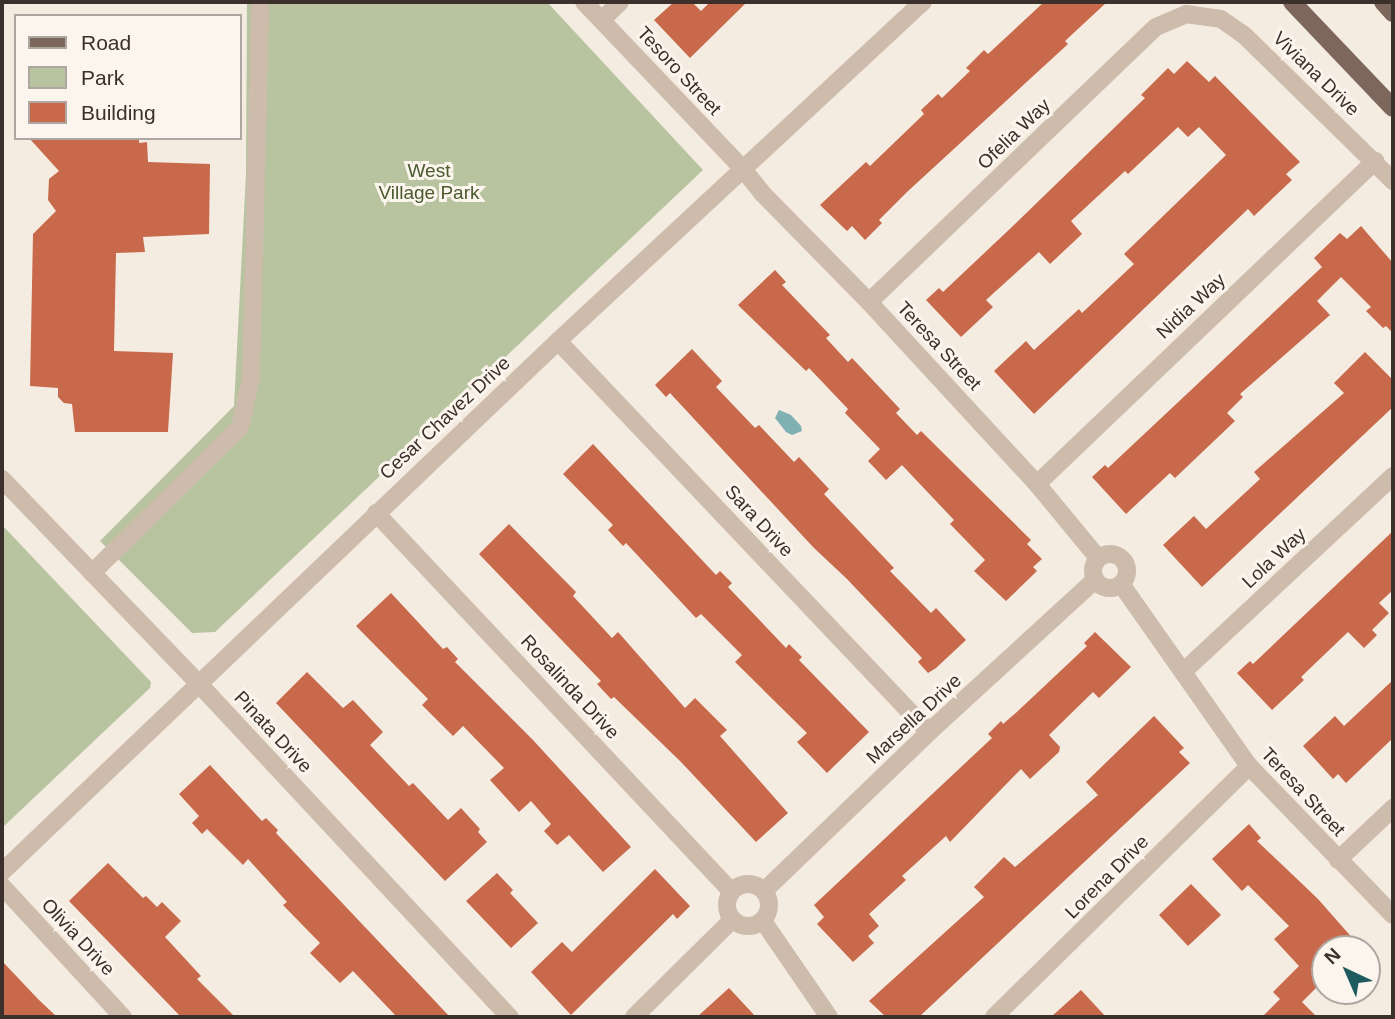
<!DOCTYPE html>
<style>
body{margin:0}
#map{position:relative;width:1395px;height:1019px;overflow:hidden;background:#f4ebe1;font-family:Helvetica,sans-serif}
div>[style]{position:absolute}
.green>*{inset:0;background:#b8c4a0}
.water>*{inset:0;background:#7fb0b2}
.building>*{inset:0;background:#c8694b}
.minor>*{height:18px;margin:-9px;padding:0 9px;transform-origin:9px;border-radius:9px;background:#cdbbac}
.minor>.ring{margin:-9px;padding:0;box-sizing:content-box;background:none;border:18px solid #cdbbac;border-radius:50%}
.major>*{height:18px;margin:-9px;padding:0 9px;transform-origin:9px;border-radius:9px;background:#7d675c}
span{translate:-50% -50%;white-space:nowrap;text-align:center;line-height:1.15;-webkit-text-stroke:6px #fbf5ee;paint-order:stroke}
.street-label{font-size:19px;color:#3b302b}
.park-label{font-size:19px;color:#4a5a2e}
.frame{position:absolute;inset:0;border:4px solid #3b302b;pointer-events:none}
.legend{position:absolute;left:14px;top:14px;width:228px;height:126px;box-sizing:border-box;background:#fbf5ee;border:2px solid #aea6a0;margin:0;padding:9px 12px;list-style:none;font-size:21px;color:#3b302b}
.legend li{display:flex;align-items:center;gap:14px;height:35px}
.legend b{width:35px;border:2px solid #aea6a0}
.north{position:absolute;left:1311px;top:935px;width:70px;height:70px;box-sizing:border-box;background:#fbf5ee;border:2px solid #aea6a0;border-radius:50%;rotate:316deg;font-size:19px;font-weight:700;line-height:28px;text-align:center;color:#3b302b}
.north::after{content:'';display:block;margin:auto;width:24px;height:32px;background:#1f5a5e;clip-path:polygon(50% 0,100% 100%,50% 72%,0 100%)}
</style>
<div id="map">
<div class="green">
<div style="clip-path:polygon(247px 2px,547px 2px,703px 170px,215px 632px,192px 633px,100px 541px,234px 406px,246px 174px)"></div>
<div style="clip-path:polygon(2px 525px,151px 682px,150px 688px,2px 828px)"></div>
</div>
<div class="water">
<div style="clip-path:polygon(779px 410px,791px 415px,801px 426px,802px 431px,792px 435px,786px 432px,775px 418px)"></div>
</div>
<div class="building">
<div style="clip-path:polygon(674px 2px,692px 2px,701px 11px,710px 2px,747px 2px,690px 58px,654px 20px)"></div>
<div style="clip-path:polygon(1044px 2px,1107px 2px,1065px 41px,1068px 44px,907px 192px,879px 220px,882px 223px,865px 240px,852px 226px,847px 231px,820px 205px,866px 162px,870px 166px,924px 114px,921px 110px,938px 94px,942px 98px,970px 71px,966px 68px,984px 50px,988px 54px)"></div>
<div style="clip-path:polygon(1187px 61px,1209px 82px,1215px 76px,1300px 162px,1286px 174px,1292px 180px,1254px 216px,1248px 209px,1034px 414px,994px 371px,1026px 341px,1034px 350px,1079px 309px,1082px 313px,1134px 264px,1124px 254px,1226px 155px,1199px 127px,1188px 137px,1178px 127px,1128px 174px,1125px 171px,1071px 221px,1082px 234px,1050px 264px,1039px 252px,986px 300px,993px 307px,961px 337px,926px 300px,939px 288px,943px 292px,1014px 225px,1145px 98px,1141px 95px,1168px 68px,1174px 74px)"></div>
<div style="clip-path:polygon(29px 138px,139px 138px,139px 143px,147px 142px,148px 162px,210px 164px,209px 234px,143px 237px,145px 252px,116px 253px,114px 351px,173px 353px,168px 432px,75px 432px,72px 404px,64px 403px,58px 397px,58px 388px,30px 386px,33px 234px,56px 211px,48px 200px,49px 179px,59px 171px)"></div>
<div style="clip-path:polygon(1361px 226px,1393px 263px,1393px 333px,1386px 326px,1383px 328px,1366px 311px,1371px 307px,1341px 277px,1317px 301px,1330px 315px,1240px 394px,1243px 397px,1227px 413px,1235px 421px,1175px 478px,1170px 473px,1126px 514px,1092px 477px,1105px 465px,1108px 468px,1322px 267px,1314px 258px,1340px 233px,1347px 239px)"></div>
<div style="clip-path:polygon(775px 270px,786px 282px,782px 285px,830px 335px,826px 338px,848px 362px,852px 358px,900px 409px,896px 413px,917px 435px,921px 431px,1031px 540px,1027px 544px,1042px 559px,1033px 567px,1037px 571px,1006px 601px,974px 571px,985px 560px,950px 524px,954px 520px,902px 465px,886px 480px,868px 461px,880px 449px,845px 413px,848px 409px,809px 368px,806px 371px,738px 305px)"></div>
<div style="clip-path:polygon(692px 349px,722px 381px,716px 387px,755px 428px,759px 425px,794px 462px,799px 457px,829px 489px,824px 494px,894px 568px,890px 571px,931px 613px,936px 608px,966px 640px,936px 668px,928px 673px,918px 662px,922px 658px,847px 579px,814px 548px,670px 393px,666px 397px,655px 385px)"></div>
<div style="clip-path:polygon(1365px 352px,1393px 380px,1393px 407px,1202px 587px,1163px 545px,1194px 516px,1206px 529px,1260px 479px,1254px 472px,1344px 393px,1334px 383px)"></div>
<div style="clip-path:polygon(593px 444px,716px 575px,720px 571px,732px 583px,728px 587px,786px 648px,789px 644px,802px 657px,799px 660px,869px 732px,827px 773px,797px 742px,807px 733px,735px 662px,742px 655px,701px 614px,696px 618px,626px 543px,623px 546px,608px 530px,613px 525px,563px 474px)"></div>
<div style="clip-path:polygon(509px 524px,576px 592px,573px 596px,612px 638px,618px 632px,685px 708px,695px 698px,727px 730px,720px 736px,788px 813px,756px 842px,682px 763px,614px 697px,611px 699px,597px 684px,601px 681px,479px 554px)"></div>
<div style="clip-path:polygon(1393px 531px,1393px 590px,1379px 603px,1389px 613px,1372px 630px,1377px 635px,1364px 648px,1348px 632px,1301px 677px,1304px 680px,1272px 710px,1237px 673px,1250px 661px,1253px 664px)"></div>
<div style="clip-path:polygon(391px 593px,443px 649px,447px 647px,458px 659px,455px 662px,533px 740px,631px 847px,603px 872px,569px 835px,557px 845px,544px 831px,551px 824px,531px 801px,519px 812px,490px 780px,504px 768px,463px 726px,453px 736px,422px 705px,428px 699px,356px 626px)"></div>
<div style="clip-path:polygon(1095px 632px,1131px 667px,1099px 698px,1093px 692px,1049px 735px,1060px 747px,1059px 752px,1030px 779px,1021px 769px,950px 842px,946px 836px,902px 876px,906px 880px,869px 914px,879px 926px,868px 936px,874px 943px,853px 962px,817px 924px,824px 917px,814px 905px,992px 738px,988px 734px,1001px 721px,1003px 724px,1019px 710px,1087px 646px,1084px 643px)"></div>
<div style="clip-path:polygon(307px 672px,343px 708px,353px 700px,383px 732px,370px 745px,409px 786px,413px 783px,448px 820px,461px 808px,480px 829px,478px 832px,487px 842px,445px 881px,276px 703px)"></div>
<div style="clip-path:polygon(1393px 680px,1393px 738px,1346px 783px,1338px 774px,1333px 779px,1303px 746px,1335px 716px,1344px 726px)"></div>
<div style="clip-path:polygon(1154px 716px,1184px 748px,1179px 752px,1190px 763px,919px 1017px,886px 1017px,869px 1001px,984px 897px,974px 887px,1004px 857px,1015px 867px,1098px 795px,1086px 782px)"></div>
<div style="clip-path:polygon(210px 765px,262px 821px,266px 818px,278px 830px,276px 833px,450px 1017px,397px 1017px,353px 971px,340px 983px,310px 953px,320px 943px,283px 905px,287px 902px,248px 859px,243px 865px,207px 829px,202px 834px,192px 823px,199px 816px,179px 794px)"></div>
<div style="clip-path:polygon(1249px 824px,1261px 838px,1257px 841px,1318px 899px,1362px 949px,1325px 949px,1325px 979px,1302px 1002px,1317px 1017px,1262px 1017px,1280px 999px,1273px 992px,1299px 966px,1274px 939px,1289px 926px,1248px 885px,1242px 891px,1212px 859px)"></div>
<div style="clip-path:polygon(108px 863px,143px 898px,146px 896px,157px 907px,162px 902px,181px 921px,165px 937px,201px 976px,197px 979px,235px 1017px,181px 1017px,69px 901px)"></div>
<div style="clip-path:polygon(655px 869px,690px 906px,677px 919px,673px 914px,571px 1015px,531px 972px,562px 942px,572px 952px)"></div>
<div style="clip-path:polygon(497px 873px,513px 890px,510px 893px,538px 923px,511px 948px,466px 901px)"></div>
<div style="clip-path:polygon(1191px 884px,1221px 915px,1188px 946px,1159px 915px)"></div>
<div style="clip-path:polygon(2px 961px,38px 999px,57px 1017px,2px 1017px)"></div>
<div style="clip-path:polygon(729px 988px,756px 1017px,697px 1017px)"></div>
<div style="clip-path:polygon(1081px 990px,1106px 1017px,1051px 1017px)"></div>
</div>
<div class="minor">
<div style="left:584px;top:2px;width:229px;rotate:46.4deg"></div>
<div style="left:742px;top:168px;width:32px;rotate:51deg"></div>
<div style="left:762px;top:193px;width:153px;rotate:45.5deg"></div>
<div style="left:869px;top:302px;width:248px;rotate:47.3deg"></div>
<div style="left:1037px;top:484px;width:96px;rotate:50.5deg"></div>
<div style="left:602px;top:20px;width:25px;rotate:-45deg"></div>
<div style="left:869px;top:302px;width:397px;rotate:-43.8deg"></div>
<div style="left:1156px;top:27px;width:33px;rotate:-23deg"></div>
<div style="left:1186px;top:14px;width:35px;rotate:8deg"></div>
<div style="left:1221px;top:19px;width:28px;rotate:35deg"></div>
<div style="left:1244px;top:35px;width:209px;rotate:44.4deg"></div>
<div style="left:558px;top:341px;width:539px;rotate:46.5deg"></div>
<div style="left:2px;top:479px;width:284px;rotate:46.1deg"></div>
<div style="left:199px;top:684px;width:456px;rotate:47deg"></div>
<div style="left:1037px;top:484px;width:468px;rotate:-43.7deg"></div>
<div style="left:376px;top:513px;width:519px;rotate:46.8deg"></div>
<div class="ring" style="left:1093px;top:554px;width:16px;height:16px"></div>
<div style="left:92px;top:573px;width:208px;rotate:-44.6deg"></div>
<div style="left:240px;top:427px;width:50px;rotate:-77.3deg"></div>
<div style="left:251px;top:378px;width:376px;rotate:-88.6deg"></div>
<div style="left:1121px;top:584px;width:223px;rotate:54.9deg"></div>
<div style="left:1249px;top:766px;width:207px;rotate:46deg"></div>
<div style="left:1184px;top:671px;width:286px;rotate:-43deg"></div>
<div style="left:1338px;top:860px;width:76px;rotate:-43.4deg"></div>
<div style="left:2px;top:872px;width:769px;rotate:-43.68deg"></div>
<div style="left:558px;top:341px;width:498px;rotate:-42.9deg"></div>
<div class="ring" style="left:727px;top:884px;width:24px;height:24px"></div>
<div style="left:2px;top:886px;width:178px;rotate:47.3deg"></div>
<div style="left:764px;top:891px;width:229px;rotate:-43.9deg"></div>
<div style="left:929px;top:732px;width:225px;rotate:-42.5deg"></div>
<div style="left:763px;top:921px;width:116px;rotate:55.5deg"></div>
<div style="left:634px;top:1017px;width:138px;rotate:-44.7deg"></div>
<div style="left:994px;top:1017px;width:358px;rotate:-44.5deg"></div>
</div>
<div class="major">
<div style="left:1292px;top:2px;width:146px;rotate:46.4deg"></div>
<div style="left:1383px;top:2px;width:15px;rotate:48deg"></div>
</div>
<div class="street-label">
<span style="left:679px;top:71px;rotate:47deg">Tesoro Street</span>
<span style="left:1316px;top:74px;rotate:44deg">Viviana Drive</span>
<span style="left:1014px;top:134px;rotate:-44deg">Ofelia Way</span>
<span style="left:1191px;top:306px;rotate:-43deg">Nidia Way</span>
<span style="left:939px;top:346px;rotate:47deg">Teresa Street</span>
<span style="left:445px;top:418px;rotate:-43deg">Cesar Chavez Drive</span>
<span style="left:759px;top:521px;rotate:47deg">Sara Drive</span>
<span style="left:1274px;top:558px;rotate:-43deg">Lola Way</span>
<span style="left:570px;top:687px;rotate:47deg">Rosalinda Drive</span>
<span style="left:914px;top:719px;rotate:-43deg">Marsella Drive</span>
<span style="left:273px;top:732px;rotate:47deg">Pinata Drive</span>
<span style="left:1303px;top:792px;rotate:47deg">Teresa Street</span>
<span style="left:1107px;top:877px;rotate:-45deg">Lorena Drive</span>
<span style="left:78px;top:937px;rotate:47deg">Olivia Drive</span>
</div>
<div class="park-label">
<span style="left:429px;top:182px">West<br>Village Park</span>
</div>
<div class="frame"></div>
<ul class="legend">
<li><b style="height:9px;background:#7d675c"></b>Road</li>
<li><b style="height:19px;background:#b8c4a0"></b>Park</li>
<li><b style="height:19px;background:#c8694b"></b>Building</li>
</ul>
<div class="north">N</div>
</div>
